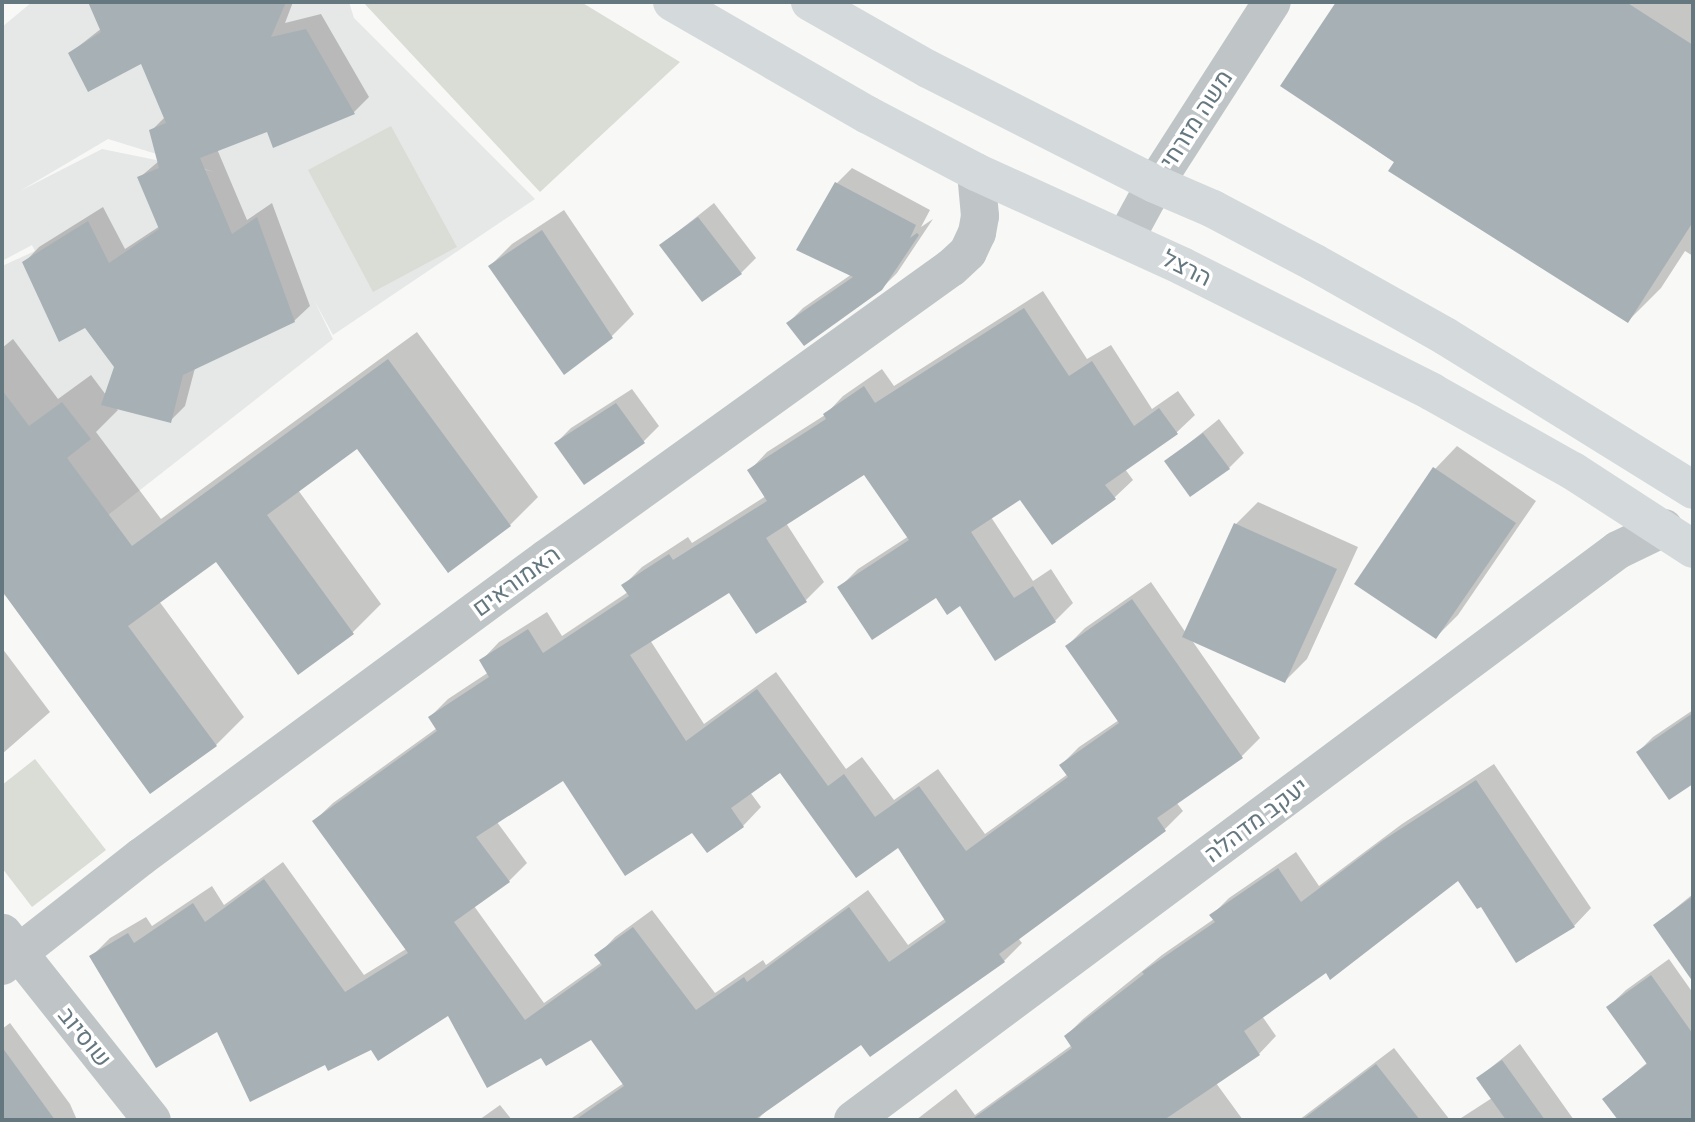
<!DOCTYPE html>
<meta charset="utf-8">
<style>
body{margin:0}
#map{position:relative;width:1695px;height:1122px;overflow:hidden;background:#f8f8f6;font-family:"Public Sans",Heebo,sans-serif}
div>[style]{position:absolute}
.built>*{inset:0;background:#e6e8e7}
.green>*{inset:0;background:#d9ddd5}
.shadow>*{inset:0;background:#0003}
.building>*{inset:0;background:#a7b1b5}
.minor>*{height:38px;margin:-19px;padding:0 19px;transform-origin:19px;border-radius:19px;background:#bfc5c7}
.primary>*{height:38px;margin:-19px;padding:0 19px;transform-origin:19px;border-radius:19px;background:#d4d9db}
span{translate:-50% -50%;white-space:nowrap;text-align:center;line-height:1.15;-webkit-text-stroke:7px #fff;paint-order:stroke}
.street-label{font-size:24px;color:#65777f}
.frame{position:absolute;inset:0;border:4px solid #65777f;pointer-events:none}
</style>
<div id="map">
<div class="built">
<div style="clip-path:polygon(evenodd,32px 2px,349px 2px,354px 18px,535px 199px,333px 335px,314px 300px,333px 339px,2px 598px,2px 266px,35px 251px,32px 245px,2px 261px,2px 27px,32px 2px,108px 139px,215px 172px,102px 149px,20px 191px,108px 139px)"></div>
</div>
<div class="green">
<div style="clip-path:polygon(363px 2px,581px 2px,680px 62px,540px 192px)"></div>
<div style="clip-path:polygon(391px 126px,457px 247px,373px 292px,308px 170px)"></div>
<div style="clip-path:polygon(35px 759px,106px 850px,32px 907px,2px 868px,2px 785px)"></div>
</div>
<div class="shadow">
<div style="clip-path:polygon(95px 2px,203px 2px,205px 8px,207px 2px,293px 2px,285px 23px,321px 14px,369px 97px,354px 112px,274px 146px,267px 130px,217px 149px,247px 220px,272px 203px,310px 306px,294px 321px,195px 368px,185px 406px,170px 421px,115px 407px,118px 410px,96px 432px,161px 519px,417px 332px,538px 497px,510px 525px,358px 447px,298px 490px,381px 604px,353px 632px,299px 672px,216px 560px,159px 601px,244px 717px,216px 745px,151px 792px,2px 588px,2px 348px,13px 339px,58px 399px,91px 375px,106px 395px,116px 366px,86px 326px,24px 263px,39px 247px,103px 207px,125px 249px,160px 226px,139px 178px,159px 161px,151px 131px,165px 117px,141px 61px,70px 53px,102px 28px,92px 5px)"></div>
<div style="clip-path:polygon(1338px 2px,1693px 2px,1693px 256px,1685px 251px,1661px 288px,1628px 321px,1282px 86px)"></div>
<div style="clip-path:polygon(852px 168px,930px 210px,921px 227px,933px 219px,897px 273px,881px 289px,788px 323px,803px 308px,852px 274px,837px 183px)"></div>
<div style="clip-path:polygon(714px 203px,756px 258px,741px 273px,661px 245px)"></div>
<div style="clip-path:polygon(564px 210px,634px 314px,612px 336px,564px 372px,490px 266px,512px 244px)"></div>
<div style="clip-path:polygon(evenodd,1043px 291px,1087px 359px,1111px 345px,1152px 409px,1178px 391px,1195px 415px,1176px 433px,1125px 469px,1133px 480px,1114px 498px,1020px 498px,991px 517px,1033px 581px,1051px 569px,1073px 603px,1055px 621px,960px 604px,936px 595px,840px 587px,858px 569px,909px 536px,865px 472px,786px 523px,824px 582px,806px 600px,730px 590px,650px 640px,704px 724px,776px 672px,846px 769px,862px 757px,894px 800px,938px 769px,985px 834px,1068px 774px,1061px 765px,1079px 747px,1119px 720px,1067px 646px,1085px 628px,1151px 582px,1186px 633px,1236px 524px,1258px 502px,1358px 547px,1307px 659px,1285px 681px,1191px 639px,1260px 738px,1242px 756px,1176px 802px,1183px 811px,1165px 829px,1018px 938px,1022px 943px,1004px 961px,861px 1043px,770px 1107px,757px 1120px,569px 1120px,624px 1083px,592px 1038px,542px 1055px,449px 1014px,372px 1048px,326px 1063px,218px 1030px,92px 956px,110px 938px,146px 917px,152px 926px,212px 886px,224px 905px,283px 862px,364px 975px,406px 949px,314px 821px,333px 803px,437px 728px,430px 717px,448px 699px,489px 672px,481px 661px,499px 642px,547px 612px,562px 636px,628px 592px,624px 585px,642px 567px,688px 537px,692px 543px,766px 496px,749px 471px,767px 452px,825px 415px,843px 396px,882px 369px,894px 386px,1043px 291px,780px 771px,898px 846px,946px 918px,908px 945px,868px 890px,766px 965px,763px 960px,715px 993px,652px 910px,615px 937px,597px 956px,602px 962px,544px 1003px,474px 906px,509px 881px,527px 863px,497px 822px,563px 778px,692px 830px,707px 851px,743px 826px,761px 807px,750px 792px,780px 771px)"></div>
<div style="clip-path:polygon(632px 389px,659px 426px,644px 441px,584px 482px,556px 443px,571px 428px)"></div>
<div style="clip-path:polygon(1219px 419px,1244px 453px,1229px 468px,1167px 461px)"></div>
<div style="clip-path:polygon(1457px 446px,1536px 501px,1458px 615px,1436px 637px,1435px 469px)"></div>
<div style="clip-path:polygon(2px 648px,50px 712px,2px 754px)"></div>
<div style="clip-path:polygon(1693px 710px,1693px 782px,1670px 798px,1638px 752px,1653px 737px)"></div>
<div style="clip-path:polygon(1494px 764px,1591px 908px,1574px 926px,1482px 904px,1459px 878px,1262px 1016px,1276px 1036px,1259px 1054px,1216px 1083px,1243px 1120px,916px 1120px,956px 1089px,975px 1115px,1072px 1045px,1066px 1036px,1083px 1019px,1162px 955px,1214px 919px,1212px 915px,1229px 898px,1296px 852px,1319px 886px,1402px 824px)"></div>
<div style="clip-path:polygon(1693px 894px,1693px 961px,1685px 967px,1655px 925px)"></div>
<div style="clip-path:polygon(1669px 959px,1693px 993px,1693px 1120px,1620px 1120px,1604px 1099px,1648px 1062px,1608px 1007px,1626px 990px)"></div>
<div style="clip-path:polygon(10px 1023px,70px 1104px,77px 1120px,2px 1120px,2px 1029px)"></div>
<div style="clip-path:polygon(1520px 1044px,1574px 1120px,1458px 1120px,1492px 1098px,1478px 1078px)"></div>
<div style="clip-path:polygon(1394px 1048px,1450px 1120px,1374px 1120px,1372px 1117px,1368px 1120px,1299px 1120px)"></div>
<div style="clip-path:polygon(500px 1105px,512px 1120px,479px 1120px)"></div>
</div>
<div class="building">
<div style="clip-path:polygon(88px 2px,286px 2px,271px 37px,306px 29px,355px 114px,273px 148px,267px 132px,200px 158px,232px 234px,257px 217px,295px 322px,183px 375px,171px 423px,101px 405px,114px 367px,85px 328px,59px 342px,22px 262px,88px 221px,109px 263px,159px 229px,137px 177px,159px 168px,149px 130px,166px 123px,141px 64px,88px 92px,68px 53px,101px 32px)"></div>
<div style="clip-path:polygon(1336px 2px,1626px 2px,1693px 45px,1693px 222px,1628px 323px,1388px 171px,1394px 162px,1280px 86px)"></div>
<div style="clip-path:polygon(835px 182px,916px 225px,910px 238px,917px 233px,919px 235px,882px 290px,804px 346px,786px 323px,853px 277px,796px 250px)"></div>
<div style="clip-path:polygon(698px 217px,742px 274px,702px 302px,659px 245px)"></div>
<div style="clip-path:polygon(542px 230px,613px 338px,564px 375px,488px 266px)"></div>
<div style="clip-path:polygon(evenodd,1024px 308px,1069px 376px,1092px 361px,1134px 426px,1159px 408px,1178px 434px,1105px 485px,1116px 499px,1052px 545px,1020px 500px,971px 532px,1014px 598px,1033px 586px,1056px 622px,995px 661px,960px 606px,947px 615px,936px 598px,872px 640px,837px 587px,909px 540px,864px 475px,766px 538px,807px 602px,756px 634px,729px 593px,630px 655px,686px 741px,757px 689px,828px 786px,844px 774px,875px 817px,919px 786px,966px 851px,1068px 777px,1059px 765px,1119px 723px,1065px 646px,1132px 599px,1243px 758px,1157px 818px,1166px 831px,999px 954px,1005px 962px,870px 1057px,861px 1045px,754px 1120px,575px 1120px,624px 1086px,591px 1040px,546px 1066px,541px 1058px,487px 1088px,448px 1016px,378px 1061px,371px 1050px,328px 1071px,325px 1065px,250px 1102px,217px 1032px,156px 1068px,89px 956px,128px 933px,134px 943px,193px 903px,205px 922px,264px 879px,345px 992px,408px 953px,312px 821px,437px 731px,428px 717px,489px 677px,479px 660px,528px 629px,543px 653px,629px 596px,621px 585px,669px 554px,673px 560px,767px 501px,747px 470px,826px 419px,823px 414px,864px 386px,875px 403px,1024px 308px,780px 773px,856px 878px,898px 848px,946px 922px,889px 962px,849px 907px,747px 982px,744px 977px,696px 1010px,633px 927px,594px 955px,602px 965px,525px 1020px,454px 922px,510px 882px,476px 837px,563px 781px,625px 876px,692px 833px,707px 853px,744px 827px,731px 808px,780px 773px)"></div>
<div style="clip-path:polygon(388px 359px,511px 526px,448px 573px,357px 449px,267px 515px,354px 634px,298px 675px,216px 562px,128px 626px,217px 746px,150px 794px,2px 591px,2px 390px,29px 426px,62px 402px,91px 439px,67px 458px,132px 546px)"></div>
<div style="clip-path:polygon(616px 403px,645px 443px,584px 485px,554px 443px)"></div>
<div style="clip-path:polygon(1203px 433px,1230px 469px,1190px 497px,1164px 461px)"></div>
<div style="clip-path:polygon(1433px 467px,1516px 523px,1436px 639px,1354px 584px)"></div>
<div style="clip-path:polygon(1234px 523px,1337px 569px,1285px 683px,1182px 637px)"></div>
<div style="clip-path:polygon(1693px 713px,1693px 784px,1669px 800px,1636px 752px)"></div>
<div style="clip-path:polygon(1476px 780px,1575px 927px,1516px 963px,1481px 907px,1477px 909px,1458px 881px,1330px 980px,1326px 973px,1244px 1031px,1260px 1055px,1164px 1120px,971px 1120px,1072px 1048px,1064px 1036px,1144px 974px,1142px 972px,1215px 922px,1209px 915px,1278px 868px,1301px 902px,1382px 841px)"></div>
<div style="clip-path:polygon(1693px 896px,1693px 982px,1653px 925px)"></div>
<div style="clip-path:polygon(1651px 975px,1693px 1034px,1693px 1120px,1618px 1120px,1602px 1099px,1647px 1064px,1606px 1007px)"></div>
<div style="clip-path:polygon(2px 1047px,55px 1120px,2px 1120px)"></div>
<div style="clip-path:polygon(1502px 1060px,1545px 1120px,1506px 1120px,1476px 1078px)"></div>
<div style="clip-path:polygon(1376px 1064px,1420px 1120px,1302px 1120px)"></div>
</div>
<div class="minor">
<div style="left:1125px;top:239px;width:63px;rotate:-61.4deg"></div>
<div style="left:1155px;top:184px;width:216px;rotate:-57.3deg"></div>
<div style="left:3px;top:933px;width:239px;rotate:51.5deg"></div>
<div style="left:2px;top:966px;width:177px;rotate:-38.1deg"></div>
<div style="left:141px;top:857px;width:504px;rotate:-36.37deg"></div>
<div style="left:547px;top:558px;width:497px;rotate:-35.7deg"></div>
<div style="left:951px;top:268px;width:23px;rotate:-43deg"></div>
<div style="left:968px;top:252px;width:21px;rotate:-65deg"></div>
<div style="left:977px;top:233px;width:17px;rotate:-80deg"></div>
<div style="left:980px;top:216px;width:44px;rotate:-95.2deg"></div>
<div style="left:853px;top:1120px;width:954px;rotate:-36.69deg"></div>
<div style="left:1618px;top:550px;width:51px;rotate:-25.6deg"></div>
</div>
<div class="primary">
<div style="left:672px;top:2px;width:226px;rotate:30deg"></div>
<div style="left:868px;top:115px;width:122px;rotate:27.8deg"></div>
<div style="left:976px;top:172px;width:226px;rotate:24.5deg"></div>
<div style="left:1182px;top:266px;width:280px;rotate:26.7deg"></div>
<div style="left:1432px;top:392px;width:162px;rotate:29.3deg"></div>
<div style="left:1573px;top:471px;width:143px;rotate:33deg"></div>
<div style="left:810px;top:2px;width:136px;rotate:29.6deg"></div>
<div style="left:928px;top:69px;width:254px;rotate:26.9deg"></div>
<div style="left:1155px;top:184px;width:63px;rotate:23.3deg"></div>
<div style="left:1213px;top:209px;width:115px;rotate:27.9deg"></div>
<div style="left:1315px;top:263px;width:149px;rotate:29.3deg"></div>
<div style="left:1445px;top:336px;width:292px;rotate:31.8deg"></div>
</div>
<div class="street-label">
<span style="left:1196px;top:119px;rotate:-57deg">משה מזרחי</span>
<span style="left:1187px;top:268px;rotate:26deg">הרצל</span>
<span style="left:516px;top:581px;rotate:-36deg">האמוראים</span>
<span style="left:1256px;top:820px;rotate:-37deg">יעקב מדהלה</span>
<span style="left:85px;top:1037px;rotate:51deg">שוסיוב</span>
</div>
<div class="frame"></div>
</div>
